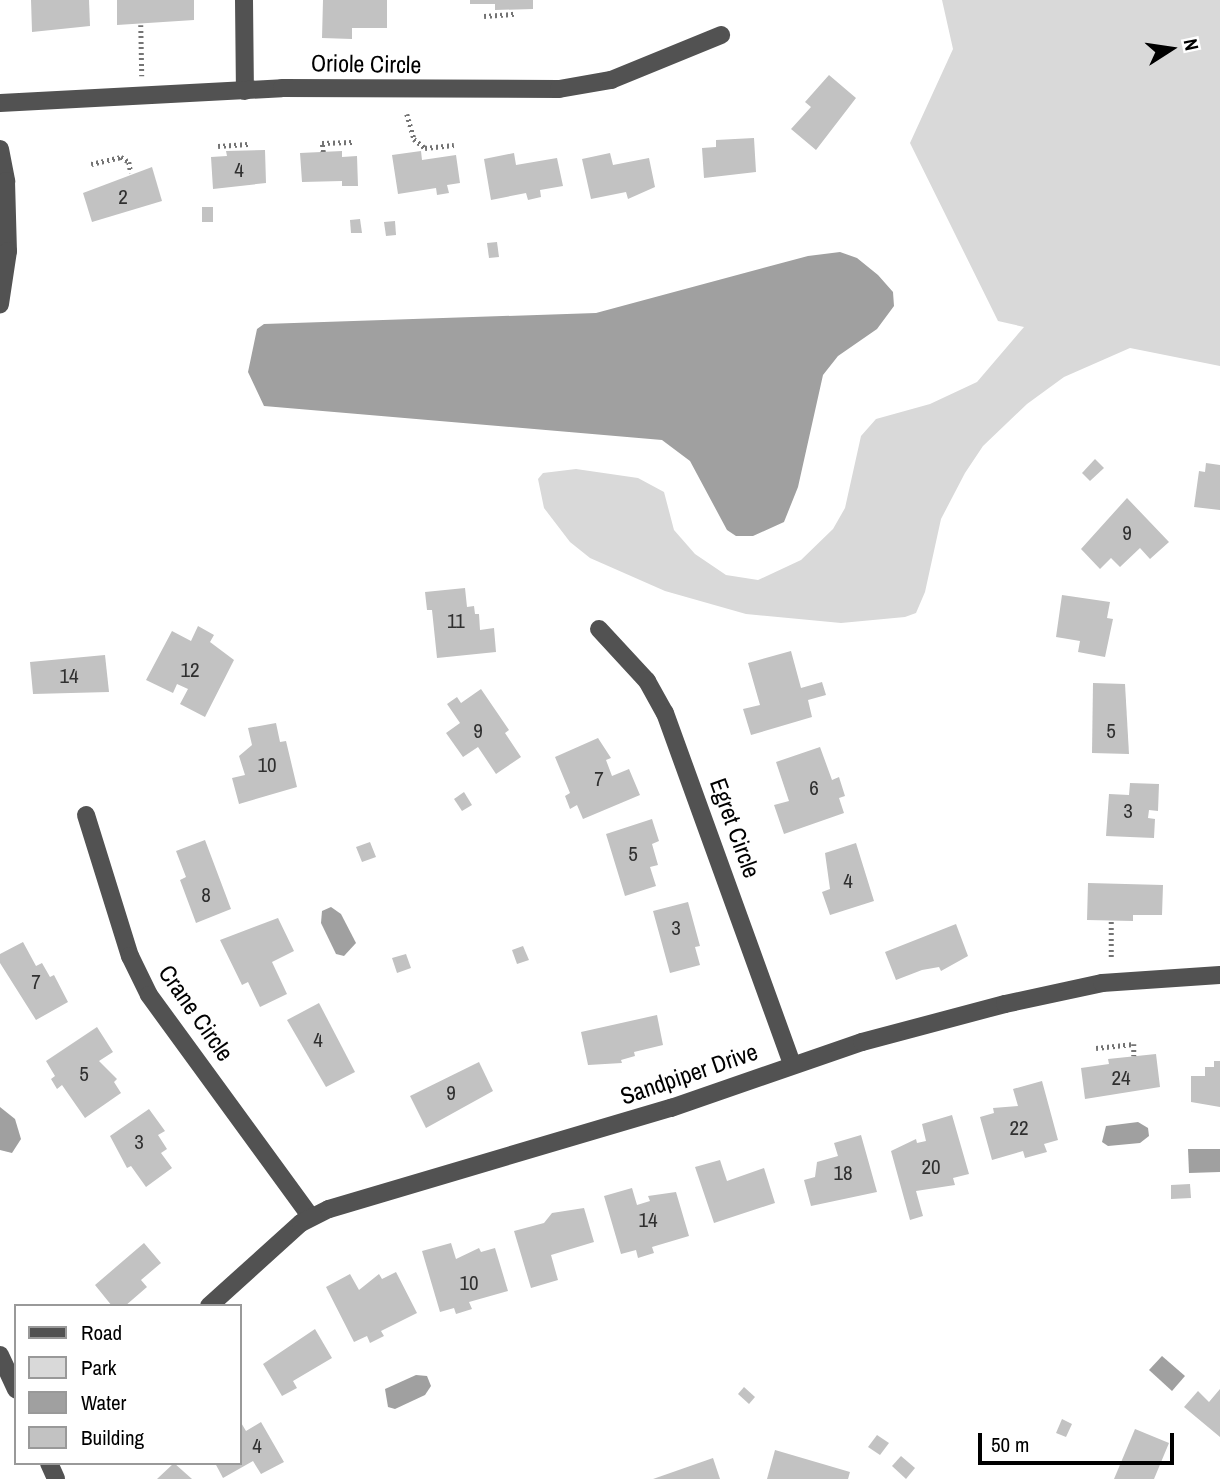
<!DOCTYPE html>
<style>
body{margin:0}
#map{position:relative;width:1220px;height:1479px;overflow:hidden;background:#fff;font-family:"Archivo Narrow",sans-serif}
div>[style]{position:absolute}
.green>*{inset:0;background:#d9d9d9}
.water>*{inset:0;background:#a0a0a0}
.building>*{inset:0;background:#c2c2c2}
.path>*{height:4.5px;margin-top:-2.25px;transform-origin:0;background:repeating-linear-gradient(90deg,#747474 0 2px,transparent 0 5.5px)}
.minor>*{height:18px;margin:-9px;padding:0 9px;transform-origin:9px;border-radius:9px;background:#525252}
span{translate:-50% -50%;white-space:nowrap;text-align:center;line-height:1.15;-webkit-text-stroke:5px #fff;paint-order:stroke}
.number-label{font-size:21px;color:#303030}
.number-label span{-webkit-text-stroke-width:0}
.street-label{font-size:24px;color:#000}
.legend{position:absolute;left:14px;top:1304px;width:228px;height:161px;box-sizing:border-box;background:#fff;border:2px solid #999;margin:0;padding:9px 12px;list-style:none;font-size:21px;color:#000}
.legend li{display:flex;align-items:center;gap:14px;height:35px}
.legend b{width:35px;border:2px solid #999}
.north{position:absolute;left:1136px;top:14px;width:70px;height:70px;-webkit-text-stroke:5px #fff;paint-order:stroke;rotate:78deg;font-size:19px;font-weight:700;line-height:28px;text-align:center;color:#000}
.north::after{content:'';display:block;margin:auto;width:24px;height:32px;background:#000;clip-path:polygon(50% 0,100% 100%,50% 72%,0 100%)}
.scale{position:absolute;left:978px;top:1433px;width:196px;height:32px;box-sizing:border-box;border:4px solid #000;border-top:0;padding-left:9px;font-size:21px;line-height:24px;white-space:nowrap;color:#000;-webkit-text-stroke:5px #fff;paint-order:stroke}
</style>
<div id="map">
<div class="green">
<div style="clip-path:polygon(942px 0,1220px 0,1220px 366px,1130px 348px,1064px 377px,1027px 404px,983px 446px,965px 473px,941px 519px,925px 592px,916px 613px,905px 617px,841px 623px,746px 614px,665px 591px,590px 558px,570px 542px,544px 508px,538px 479px,543px 473px,576px 469px,638px 478px,664px 492px,674px 530px,695px 554px,726px 575px,758px 580px,801px 560px,833px 529px,845px 508px,861px 436px,876px 419px,930px 404px,977px 382px,1024px 327px,998px 321px,910px 143px,953px 49px)"></div>
</div>
<div class="water">
<div style="clip-path:polygon(840px 252px,857px 258px,878px 275px,893px 292px,894px 306px,877px 329px,838px 356px,823px 375px,798px 487px,784px 522px,753px 536px,736px 536px,727px 530px,690px 461px,662px 440px,264px 406px,248px 372px,257px 329px,264px 324px,596px 313px,808px 256px)"></div>
<div style="clip-path:polygon(331px 907px,341px 914px,356px 943px,344px 956px,336px 954px,321px 923px,322px 911px)"></div>
<div style="clip-path:polygon(0 1107px,15px 1119px,21px 1139px,12px 1153px,0 1150px)"></div>
<div style="clip-path:polygon(1138px 1122px,1148px 1128px,1149px 1136px,1140px 1143px,1108px 1146px,1102px 1142px,1106px 1126px)"></div>
<div style="clip-path:polygon(1188px 1149px,1220px 1149px,1220px 1172px,1189px 1173px)"></div>
<div style="clip-path:polygon(1162px 1356px,1185px 1376px,1172px 1391px,1149px 1370px)"></div>
<div style="clip-path:polygon(416px 1375px,427px 1376px,431px 1386px,425px 1395px,395px 1409px,388px 1407px,385px 1389px)"></div>
</div>
<div class="building">
<div style="clip-path:polygon(31px 0,89px 0,90px 26px,32px 32px)"></div>
<div style="clip-path:polygon(117px 0,194px 0,194px 20px,117px 25px)"></div>
<div style="clip-path:polygon(323px 0,387px 0,387px 28px,352px 28px,352px 39px,322px 38px)"></div>
<div style="clip-path:polygon(470px 0,533px 0,533px 9px,495px 10px,495px 4px,470px 4px)"></div>
<div style="clip-path:polygon(829px 75px,856px 98px,816px 150px,791px 129px,811px 107px,805px 102px)"></div>
<div style="clip-path:polygon(754px 138px,756px 172px,704px 178px,702px 148px,716px 147px,716px 140px)"></div>
<div style="clip-path:polygon(265px 150px,266px 183px,213px 189px,211px 157px,227px 156px,226px 151px)"></div>
<div style="clip-path:polygon(342px 151px,342px 157px,357px 156px,358px 186px,342px 186px,342px 181px,302px 182px,300px 153px)"></div>
<div style="clip-path:polygon(421px 151px,422px 160px,456px 155px,460px 183px,447px 185px,449px 193px,437px 195px,436px 188px,398px 194px,392px 155px)"></div>
<div style="clip-path:polygon(514px 153px,516px 165px,557px 158px,563px 186px,540px 190px,541px 197px,528px 200px,526px 193px,491px 200px,484px 159px)"></div>
<div style="clip-path:polygon(610px 153px,613px 165px,649px 158px,655px 187px,628px 199px,626px 192px,591px 199px,582px 159px)"></div>
<div style="clip-path:polygon(152px 167px,162px 201px,92px 222px,83px 193px)"></div>
<div style="clip-path:polygon(202px 207px,213px 207px,213px 222px,202px 222px)"></div>
<div style="clip-path:polygon(360px 219px,362px 233px,351px 233px,350px 220px)"></div>
<div style="clip-path:polygon(395px 221px,396px 235px,386px 236px,384px 222px)"></div>
<div style="clip-path:polygon(497px 242px,499px 257px,489px 258px,487px 243px)"></div>
<div style="clip-path:polygon(1095px 459px,1104px 468px,1090px 481px,1082px 473px)"></div>
<div style="clip-path:polygon(1206px 463px,1220px 465px,1220px 510px,1194px 507px,1199px 471px,1205px 472px)"></div>
<div style="clip-path:polygon(1127px 498px,1169px 542px,1150px 559px,1140px 548px,1120px 567px,1111px 558px,1100px 569px,1081px 549px)"></div>
<div style="clip-path:polygon(465px 588px,467px 607px,474px 606px,475px 614px,479px 614px,480px 630px,494px 628px,496px 652px,437px 658px,432px 610px,427px 610px,425px 592px)"></div>
<div style="clip-path:polygon(1062px 595px,1110px 602px,1107px 618px,1113px 619px,1105px 657px,1078px 652px,1080px 641px,1056px 637px)"></div>
<div style="clip-path:polygon(198px 626px,214px 635px,210px 642px,234px 660px,205px 717px,180px 704px,188px 689px,177px 684px,173px 693px,146px 680px,172px 631px,191px 641px)"></div>
<div style="clip-path:polygon(791px 651px,801px 688px,822px 682px,826px 695px,808px 700px,812px 717px,751px 735px,743px 709px,760px 705px,748px 663px)"></div>
<div style="clip-path:polygon(105px 655px,109px 692px,33px 694px,30px 662px)"></div>
<div style="clip-path:polygon(1093px 683px,1125px 684px,1129px 754px,1092px 753px)"></div>
<div style="clip-path:polygon(481px 689px,509px 730px,505px 733px,521px 757px,496px 774px,478px 747px,463px 757px,446px 733px,460px 723px,447px 704px,457px 697px,461px 703px)"></div>
<div style="clip-path:polygon(276px 723px,280px 742px,286px 741px,297px 787px,239px 804px,232px 778px,245px 775px,239px 756px,252px 745px,248px 728px)"></div>
<div style="clip-path:polygon(598px 738px,611px 758px,606px 760px,612px 776px,629px 769px,640px 795px,583px 819px,577px 805px,570px 809px,565px 796px,570px 793px,555px 757px)"></div>
<div style="clip-path:polygon(820px 747px,832px 780px,839px 777px,845px 796px,839px 798px,844px 813px,784px 834px,774px 805px,789px 801px,776px 762px)"></div>
<div style="clip-path:polygon(1130px 783px,1159px 784px,1158px 811px,1149px 810px,1148px 818px,1155px 819px,1154px 838px,1106px 836px,1109px 794px,1129px 795px)"></div>
<div style="clip-path:polygon(464px 792px,472px 805px,462px 811px,454px 799px)"></div>
<div style="clip-path:polygon(652px 819px,659px 841px,652px 844px,658px 865px,650px 867px,656px 886px,625px 896px,606px 834px)"></div>
<div style="clip-path:polygon(205px 840px,231px 909px,196px 923px,180px 880px,186px 877px,176px 851px)"></div>
<div style="clip-path:polygon(370px 842px,376px 857px,362px 862px,356px 847px)"></div>
<div style="clip-path:polygon(856px 843px,874px 901px,830px 915px,822px 892px,830px 889px,825px 853px)"></div>
<div style="clip-path:polygon(1088px 883px,1163px 885px,1162px 915px,1133px 915px,1133px 921px,1087px 920px)"></div>
<div style="clip-path:polygon(688px 902px,700px 946px,695px 947px,700px 965px,670px 973px,653px 911px)"></div>
<div style="clip-path:polygon(278px 918px,294px 951px,272px 962px,287px 994px,260px 1007px,248px 982px,242px 985px,220px 940px)"></div>
<div style="clip-path:polygon(956px 924px,968px 956px,941px 971px,939px 967px,922px 970px,896px 980px,885px 952px)"></div>
<div style="clip-path:polygon(23px 942px,36px 966px,42px 963px,50px 977px,54px 975px,68px 1002px,36px 1020px,0 963px,0 954px)"></div>
<div style="clip-path:polygon(523px 946px,529px 960px,517px 964px,512px 950px)"></div>
<div style="clip-path:polygon(406px 954px,411px 968px,397px 973px,392px 958px)"></div>
<div style="clip-path:polygon(319px 1003px,355px 1072px,326px 1087px,287px 1020px)"></div>
<div style="clip-path:polygon(657px 1015px,663px 1045px,634px 1052px,635px 1056px,621px 1060px,622px 1063px,588px 1065px,581px 1032px)"></div>
<div style="clip-path:polygon(97px 1027px,113px 1052px,99px 1061px,117px 1079px,114px 1082px,121px 1093px,85px 1118px,62px 1085px,57px 1089px,51px 1079px,55px 1076px,46px 1061px)"></div>
<div style="clip-path:polygon(1156px 1054px,1160px 1087px,1085px 1099px,1081px 1068px,1109px 1064px,1108px 1059px)"></div>
<div style="clip-path:polygon(1214px 1061px,1220px 1061px,1220px 1107px,1191px 1102px,1191px 1076px,1205px 1076px,1205px 1067px,1214px 1067px)"></div>
<div style="clip-path:polygon(479px 1062px,493px 1091px,426px 1128px,410px 1096px)"></div>
<div style="clip-path:polygon(1042px 1081px,1058px 1140px,1044px 1144px,1047px 1152px,1025px 1158px,1023px 1151px,992px 1160px,980px 1117px,994px 1113px,993px 1108px,1018px 1106px,1013px 1089px)"></div>
<div style="clip-path:polygon(149px 1109px,165px 1131px,158px 1135px,167px 1149px,161px 1153px,172px 1168px,146px 1187px,131px 1166px,127px 1168px,110px 1136px)"></div>
<div style="clip-path:polygon(952px 1115px,969px 1174px,953px 1178px,955px 1185px,916px 1191px,923px 1216px,910px 1220px,891px 1151px,916px 1139px,917px 1143px,926px 1141px,922px 1124px)"></div>
<div style="clip-path:polygon(861px 1135px,877px 1192px,811px 1206px,804px 1180px,815px 1177px,817px 1162px,838px 1156px,834px 1143px)"></div>
<div style="clip-path:polygon(720px 1160px,727px 1181px,764px 1168px,775px 1203px,714px 1223px,695px 1167px)"></div>
<div style="clip-path:polygon(1190px 1184px,1191px 1198px,1171px 1199px,1171px 1185px)"></div>
<div style="clip-path:polygon(632px 1188px,637px 1205px,650px 1201px,648px 1196px,676px 1192px,689px 1236px,652px 1247px,654px 1253px,638px 1258px,636px 1250px,621px 1254px,604px 1196px)"></div>
<div style="clip-path:polygon(584px 1208px,594px 1242px,551px 1255px,558px 1280px,531px 1288px,514px 1231px,544px 1223px,552px 1213px)"></div>
<div style="clip-path:polygon(144px 1243px,161px 1263px,141px 1280px,147px 1287px,125px 1306px,112px 1306px,95px 1285px)"></div>
<div style="clip-path:polygon(451px 1243px,456px 1259px,479px 1248px,481px 1252px,495px 1248px,508px 1291px,469px 1302px,472px 1309px,456px 1314px,454px 1308px,440px 1312px,422px 1251px)"></div>
<div style="clip-path:polygon(396px 1272px,417px 1313px,381px 1331px,384px 1336px,370px 1343px,367px 1336px,354px 1342px,326px 1287px,350px 1274px,359px 1290px,379px 1274px,382px 1279px)"></div>
<div style="clip-path:polygon(315px 1329px,332px 1358px,293px 1381px,297px 1388px,282px 1396px,263px 1364px)"></div>
<div style="clip-path:polygon(744px 1387px,755px 1397px,749px 1404px,738px 1394px)"></div>
<div style="clip-path:polygon(1220px 1389px,1220px 1437px,1184px 1407px,1198px 1391px,1209px 1402px)"></div>
<div style="clip-path:polygon(1062px 1419px,1072px 1424px,1066px 1437px,1056px 1433px)"></div>
<div style="clip-path:polygon(240px 1421px,246px 1431px,261px 1422px,284px 1462px,261px 1474px,253px 1461px,223px 1478px,215px 1463px,240px 1463px)"></div>
<div style="clip-path:polygon(1135px 1429px,1169px 1443px,1154px 1479px,1114px 1479px)"></div>
<div style="clip-path:polygon(877px 1435px,889px 1443px,880px 1455px,868px 1447px)"></div>
<div style="clip-path:polygon(775px 1450px,850px 1472px,848px 1479px,767px 1479px)"></div>
<div style="clip-path:polygon(901px 1456px,915px 1468px,906px 1479px,892px 1466px)"></div>
<div style="clip-path:polygon(713px 1458px,720px 1479px,653px 1479px)"></div>
<div style="clip-path:polygon(174px 1463px,192px 1479px,157px 1479px)"></div>
</div>
<div class="path">
<div style="left:484px;top:16px;width:31px;rotate:-4deg"></div>
<div style="left:141px;top:25px;width:51px;rotate:88.9deg"></div>
<div style="left:407px;top:114px;width:26px;rotate:74deg"></div>
<div style="left:414px;top:139px;width:14px;rotate:39deg"></div>
<div style="left:425px;top:148px;width:29px;rotate:-6deg"></div>
<div style="left:218px;top:146px;width:30px;rotate:-4deg"></div>
<div style="left:323px;top:152px;width:9px;rotate:-96deg"></div>
<div style="left:322px;top:143px;width:30px;rotate:-2deg"></div>
<div style="left:91px;top:164px;width:31px;rotate:-13deg"></div>
<div style="left:121px;top:157px;width:9px;rotate:32deg"></div>
<div style="left:129px;top:162px;width:11px;rotate:80deg"></div>
<div style="left:1111px;top:957px;width:36px;rotate:-90deg"></div>
<div style="left:1096px;top:1048px;width:38px;rotate:-6deg"></div>
<div style="left:1134px;top:1044px;width:12px;rotate:90deg"></div>
</div>
<div class="minor">
<div style="left:244px;top:0;width:91px;rotate:89.4deg"></div>
<div style="left:0;top:103px;width:282px;rotate:-3deg"></div>
<div style="left:282px;top:88px;width:277px;rotate:0.2deg"></div>
<div style="left:559px;top:89px;width:53px;rotate:-9.8deg"></div>
<div style="left:611px;top:80px;width:119px;rotate:-22.2deg"></div>
<div style="left:0;top:149px;width:33px;rotate:79deg"></div>
<div style="left:6px;top:181px;width:70px;rotate:88.4deg"></div>
<div style="left:8px;top:251px;width:54px;rotate:98.6deg"></div>
<div style="left:599px;top:629px;width:71px;rotate:47.3deg"></div>
<div style="left:647px;top:681px;width:37px;rotate:61deg"></div>
<div style="left:665px;top:713px;width:373px;rotate:70.1deg"></div>
<div style="left:86px;top:815px;width:148px;rotate:72.7deg"></div>
<div style="left:130px;top:956px;width:43px;rotate:64deg"></div>
<div style="left:149px;top:995px;width:275px;rotate:53.9deg"></div>
<div style="left:209px;top:1306px;width:124px;rotate:-42.1deg"></div>
<div style="left:301px;top:1223px;width:31px;rotate:-27deg"></div>
<div style="left:329px;top:1209px;width:357px;rotate:-16.5deg"></div>
<div style="left:671px;top:1108px;width:202px;rotate:-19.1deg"></div>
<div style="left:862px;top:1042px;width:148px;rotate:-14.9deg"></div>
<div style="left:1005px;top:1004px;width:99px;rotate:-12.2deg"></div>
<div style="left:1102px;top:983px;width:118px;rotate:-3.9deg"></div>
<div style="left:0;top:1355px;width:38px;rotate:65deg"></div>
<div style="left:49px;top:1463px;width:17px;rotate:66deg"></div>
</div>
<div class="number-label">
<span style="left:239px;top:170px">4</span>
<span style="left:123px;top:197px">2</span>
<span style="left:1127px;top:533px">9</span>
<span style="left:456px;top:621px">11</span>
<span style="left:190px;top:670px">12</span>
<span style="left:69px;top:676px">14</span>
<span style="left:478px;top:731px">9</span>
<span style="left:1111px;top:731px">5</span>
<span style="left:267px;top:765px">10</span>
<span style="left:599px;top:779px">7</span>
<span style="left:814px;top:788px">6</span>
<span style="left:1128px;top:811px">3</span>
<span style="left:633px;top:854px">5</span>
<span style="left:848px;top:881px">4</span>
<span style="left:206px;top:895px">8</span>
<span style="left:676px;top:928px">3</span>
<span style="left:36px;top:982px">7</span>
<span style="left:318px;top:1040px">4</span>
<span style="left:84px;top:1074px">5</span>
<span style="left:1121px;top:1078px">24</span>
<span style="left:451px;top:1093px">9</span>
<span style="left:1019px;top:1128px">22</span>
<span style="left:139px;top:1142px">3</span>
<span style="left:931px;top:1167px">20</span>
<span style="left:843px;top:1173px">18</span>
<span style="left:648px;top:1220px">14</span>
<span style="left:469px;top:1283px">10</span>
<span style="left:257px;top:1446px">4</span>
</div>
<div class="street-label">
<span style="left:366px;top:64px;rotate:1deg">Oriole Circle</span>
<span style="left:735px;top:828px;rotate:70deg">Egret Circle</span>
<span style="left:196px;top:1013px;rotate:55deg">Crane Circle</span>
<span style="left:689px;top:1074px;rotate:-19deg">Sandpiper Drive</span>
</div>
<ul class="legend">
<li><b style="height:9px;background:#525252"></b>Road</li>
<li><b style="height:19px;background:#d9d9d9"></b>Park</li>
<li><b style="height:19px;background:#a0a0a0"></b>Water</li>
<li><b style="height:19px;background:#c2c2c2"></b>Building</li>
</ul>
<div class="north">N</div>
<div class="scale">50 m</div>
</div>
